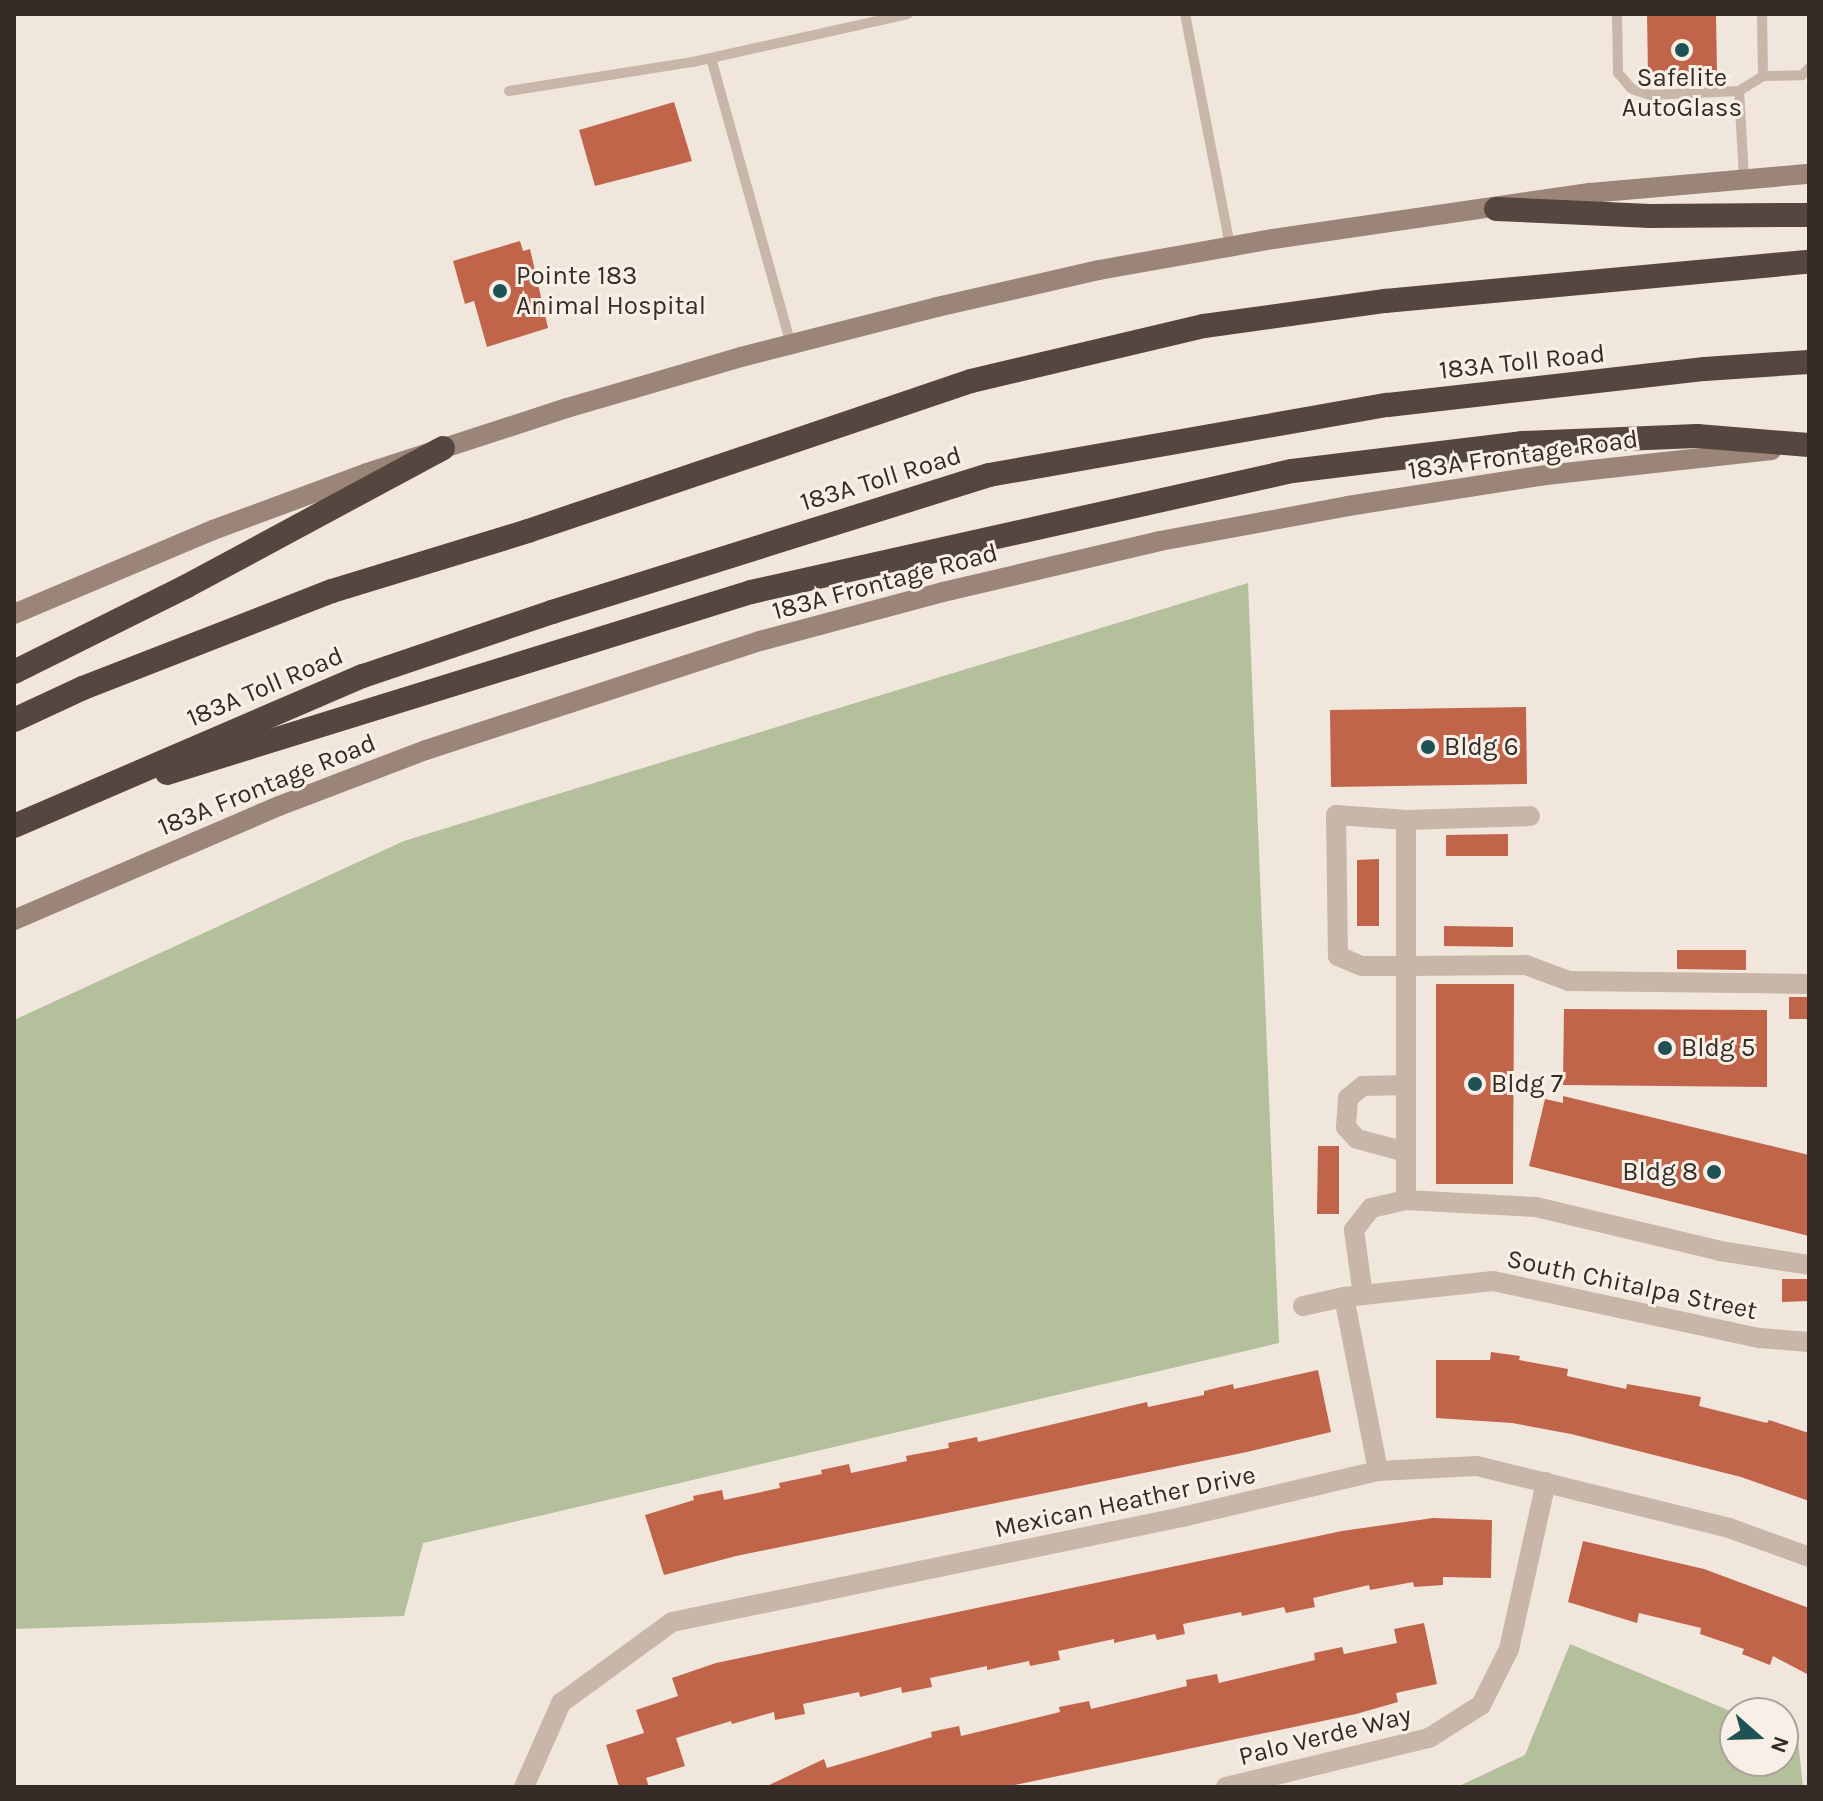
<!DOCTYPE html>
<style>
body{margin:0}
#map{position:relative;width:1823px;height:1801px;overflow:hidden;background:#f0e6db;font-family:Karla,sans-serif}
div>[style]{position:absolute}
.green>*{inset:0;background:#b4bf9c}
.building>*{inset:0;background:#c0644a}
.lane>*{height:10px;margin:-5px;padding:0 5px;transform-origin:5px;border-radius:5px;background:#c8b6a8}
.street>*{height:20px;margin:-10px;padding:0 10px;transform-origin:10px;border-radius:10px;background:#c8b6a8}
.secondary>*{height:20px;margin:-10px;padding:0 10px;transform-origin:10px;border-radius:10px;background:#9b8579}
.highway>*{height:24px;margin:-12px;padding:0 12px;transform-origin:12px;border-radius:12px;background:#55463f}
.dots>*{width:22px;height:22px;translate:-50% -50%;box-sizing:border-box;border:4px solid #f8f0e7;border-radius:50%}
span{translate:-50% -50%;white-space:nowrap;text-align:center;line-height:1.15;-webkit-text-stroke:6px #f8f0e7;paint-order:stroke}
.poi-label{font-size:26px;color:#352c28}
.left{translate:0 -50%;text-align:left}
.right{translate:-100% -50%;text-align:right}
.street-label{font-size:26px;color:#352c28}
.frame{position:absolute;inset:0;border:16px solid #352c28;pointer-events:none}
.north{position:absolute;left:1719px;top:1697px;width:80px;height:80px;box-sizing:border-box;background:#f8f0e7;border:2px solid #aaa29b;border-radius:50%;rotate:110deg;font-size:22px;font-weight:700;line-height:32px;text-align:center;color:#352c28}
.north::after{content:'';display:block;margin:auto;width:28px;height:36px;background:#1f5254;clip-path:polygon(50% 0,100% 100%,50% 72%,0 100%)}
</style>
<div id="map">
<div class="green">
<div style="clip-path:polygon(1248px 583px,1279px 1343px,423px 1543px,404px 1616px,14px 1629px,14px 1020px,404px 841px)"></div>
<div style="clip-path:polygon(1570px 1644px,1735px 1713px,1735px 1761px,1783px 1761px,1783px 1733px,1798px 1740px,1803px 1787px,1457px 1787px,1525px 1755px)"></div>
</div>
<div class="building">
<div style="clip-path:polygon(1647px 14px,1716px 14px,1717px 73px,1648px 74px)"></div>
<div style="clip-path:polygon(674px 102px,692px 161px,595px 186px,579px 130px)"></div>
<div style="clip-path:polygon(520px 241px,523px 251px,530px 249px,548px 328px,487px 347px,474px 301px,465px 304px,453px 261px)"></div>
<div style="clip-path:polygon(1526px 707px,1527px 784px,1331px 787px,1330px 710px)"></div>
<div style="clip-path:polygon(1508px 834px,1508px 856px,1446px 856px,1446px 835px)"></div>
<div style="clip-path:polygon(1379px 859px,1379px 926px,1357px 926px,1357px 860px)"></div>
<div style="clip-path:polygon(1444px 926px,1513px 927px,1513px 947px,1444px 946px)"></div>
<div style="clip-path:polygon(1677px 950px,1746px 950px,1746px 970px,1677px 969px)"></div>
<div style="clip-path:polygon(1436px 984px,1514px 984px,1513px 1184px,1436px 1184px)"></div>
<div style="clip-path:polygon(1789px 997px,1809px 997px,1809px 1019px,1789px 1019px)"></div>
<div style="clip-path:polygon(1564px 1009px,1767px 1010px,1767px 1087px,1563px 1085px)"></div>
<div style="clip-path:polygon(1563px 1096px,1809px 1155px,1809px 1236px,1529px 1166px,1545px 1099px,1563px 1103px)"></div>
<div style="clip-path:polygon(1318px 1146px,1339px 1146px,1339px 1214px,1317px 1214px)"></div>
<div style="clip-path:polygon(1782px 1279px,1809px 1279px,1809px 1301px,1782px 1302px)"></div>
<div style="clip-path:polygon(1491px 1352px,1520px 1356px,1519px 1360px,1568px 1369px,1567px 1376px,1626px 1389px,1627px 1384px,1701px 1397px,1699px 1406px,1767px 1423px,1769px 1420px,1809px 1433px,1809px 1501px,1741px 1477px,1571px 1434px,1512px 1423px,1436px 1418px,1436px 1360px,1490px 1360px)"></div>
<div style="clip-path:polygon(1318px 1370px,1331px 1432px,1247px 1452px,736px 1556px,664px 1575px,645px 1515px,694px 1500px,693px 1496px,722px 1490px,724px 1500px,780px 1488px,779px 1483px,822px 1474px,821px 1470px,849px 1464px,851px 1473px,907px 1461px,906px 1456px,949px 1448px,948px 1443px,977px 1437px,978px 1442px,1147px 1402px,1148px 1407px,1204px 1395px,1204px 1391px,1233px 1384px,1234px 1389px)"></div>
<div style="clip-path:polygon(1433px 1518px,1492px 1520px,1491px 1578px,1443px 1577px,1443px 1585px,1414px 1587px,1413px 1582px,1370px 1590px,1369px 1585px,1313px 1598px,1315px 1607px,1286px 1613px,1284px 1607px,1242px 1616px,1241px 1612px,1183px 1624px,1185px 1634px,1157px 1640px,1155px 1634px,1114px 1643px,1114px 1639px,1058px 1651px,1060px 1660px,1030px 1666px,1029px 1661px,987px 1670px,987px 1666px,930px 1678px,932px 1687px,902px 1693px,901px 1687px,860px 1697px,859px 1692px,803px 1704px,805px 1714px,775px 1720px,774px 1712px,732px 1724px,731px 1721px,676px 1738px,685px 1766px,646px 1778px,649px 1787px,619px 1787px,606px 1745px,644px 1733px,636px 1710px,678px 1696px,672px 1678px,716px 1663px,1342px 1531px)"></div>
<div style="clip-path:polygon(1583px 1541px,1704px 1569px,1809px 1608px,1809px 1675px,1773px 1656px,1770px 1665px,1742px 1654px,1744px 1649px,1700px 1634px,1701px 1628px,1639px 1613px,1637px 1623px,1568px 1602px)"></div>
<div style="clip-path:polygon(1424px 1623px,1437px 1684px,1396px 1693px,1398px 1702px,1356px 1714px,1005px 1787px,765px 1787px,824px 1759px,827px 1768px,932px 1737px,931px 1732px,959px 1726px,961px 1736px,1060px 1712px,1059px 1707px,1089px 1701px,1091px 1709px,1187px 1686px,1186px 1680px,1217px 1674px,1219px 1683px,1315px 1660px,1314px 1653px,1342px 1647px,1344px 1654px,1397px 1643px,1394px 1629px)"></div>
</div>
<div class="lane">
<div style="left:1185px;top:14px;width:236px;rotate:79deg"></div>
<div style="left:1617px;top:14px;width:59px;rotate:89deg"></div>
<div style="left:1618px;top:73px;width:21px;rotate:49deg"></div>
<div style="left:1632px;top:89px;width:19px;rotate:18deg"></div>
<div style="left:1650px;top:95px;width:89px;rotate:-2.6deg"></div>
<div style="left:1739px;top:91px;width:88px;rotate:86.7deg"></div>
<div style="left:711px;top:58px;width:297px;rotate:74.4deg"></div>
<div style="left:1763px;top:76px;width:39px;rotate:-1deg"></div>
<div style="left:1802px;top:75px;width:10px;rotate:-45deg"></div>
<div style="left:509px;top:91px;width:186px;rotate:-9deg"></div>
<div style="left:693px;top:62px;width:220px;rotate:-12.6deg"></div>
<div style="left:1739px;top:91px;width:28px;rotate:-32deg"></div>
<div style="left:1763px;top:76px;width:62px;rotate:-90.9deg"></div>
</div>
<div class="street">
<div style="left:1406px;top:820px;width:70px;rotate:-175.9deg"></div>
<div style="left:1336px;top:815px;width:141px;rotate:89.2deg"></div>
<div style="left:1338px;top:956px;width:26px;rotate:23deg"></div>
<div style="left:1362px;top:966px;width:44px"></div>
<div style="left:1406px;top:966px;width:146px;rotate:-90deg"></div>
<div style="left:1406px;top:820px;width:124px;rotate:-1.8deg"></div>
<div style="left:1406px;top:1152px;width:51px;rotate:-165.1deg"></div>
<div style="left:1357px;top:1139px;width:16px;rotate:-133deg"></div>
<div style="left:1346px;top:1127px;width:29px;rotate:-86deg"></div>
<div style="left:1348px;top:1098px;width:19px;rotate:-39deg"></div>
<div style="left:1363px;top:1086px;width:43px;rotate:-1.3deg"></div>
<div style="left:1406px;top:1200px;width:130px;rotate:3.1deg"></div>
<div style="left:1536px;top:1207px;width:189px;rotate:13.4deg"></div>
<div style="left:1720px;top:1251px;width:90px;rotate:8.9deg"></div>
<div style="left:1363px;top:1295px;width:66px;rotate:-97.9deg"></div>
<div style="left:1354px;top:1230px;width:28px;rotate:-52deg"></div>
<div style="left:1371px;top:1208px;width:36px;rotate:-13deg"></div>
<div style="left:1406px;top:1200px;width:234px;rotate:-90deg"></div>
<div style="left:1406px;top:966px;width:120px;rotate:-0.5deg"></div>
<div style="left:1526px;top:965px;width:46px;rotate:20.4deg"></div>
<div style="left:1569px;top:981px;width:240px;rotate:0.7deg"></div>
<div style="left:1344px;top:1297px;width:177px;rotate:78.9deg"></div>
<div style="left:1303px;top:1306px;width:42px;rotate:-12.4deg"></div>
<div style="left:1344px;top:1297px;width:150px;rotate:-6.1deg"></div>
<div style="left:1493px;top:1281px;width:273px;rotate:12.1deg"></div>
<div style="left:1760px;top:1338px;width:49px;rotate:4.7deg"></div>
<div style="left:524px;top:1787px;width:92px;rotate:-66.2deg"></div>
<div style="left:561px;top:1703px;width:137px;rotate:-36.1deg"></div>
<div style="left:672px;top:1622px;width:521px;rotate:-11.63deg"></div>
<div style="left:1182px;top:1517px;width:201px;rotate:-13.2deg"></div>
<div style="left:1378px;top:1471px;width:99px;rotate:-2.9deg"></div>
<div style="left:1477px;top:1466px;width:260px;rotate:13.8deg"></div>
<div style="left:1729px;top:1528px;width:85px;rotate:19.9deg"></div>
<div style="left:1226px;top:1787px;width:209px;rotate:-13.6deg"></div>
<div style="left:1429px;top:1738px;width:62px;rotate:-32.4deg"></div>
<div style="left:1481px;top:1705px;width:63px;rotate:-63.4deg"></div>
<div style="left:1509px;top:1649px;width:171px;rotate:-77.5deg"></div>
</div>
<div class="secondary">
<div style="left:14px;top:614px;width:216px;rotate:-22.9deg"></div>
<div style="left:213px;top:530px;width:164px;rotate:-20.3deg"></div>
<div style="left:367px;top:473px;width:210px;rotate:-18deg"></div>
<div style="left:567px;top:408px;width:181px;rotate:-16.3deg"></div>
<div style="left:741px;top:357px;width:202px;rotate:-14.3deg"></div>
<div style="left:937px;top:307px;width:166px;rotate:-12.9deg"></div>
<div style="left:1099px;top:270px;width:177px;rotate:-10.1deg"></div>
<div style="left:1273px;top:239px;width:320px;rotate:-8.3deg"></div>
<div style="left:1590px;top:193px;width:220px;rotate:-5deg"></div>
<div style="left:14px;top:920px;width:288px;rotate:-23.3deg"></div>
<div style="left:279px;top:806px;width:157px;rotate:-20.9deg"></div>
<div style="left:426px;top:750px;width:351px;rotate:-18.1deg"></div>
<div style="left:760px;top:641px;width:189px;rotate:-15deg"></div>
<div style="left:943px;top:592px;width:223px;rotate:-13.2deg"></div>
<div style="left:1160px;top:541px;width:191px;rotate:-10.5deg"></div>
<div style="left:1348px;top:506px;width:200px;rotate:-8.9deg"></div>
<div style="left:1546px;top:475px;width:227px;rotate:-6.3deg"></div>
</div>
<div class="highway">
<div style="left:1496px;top:209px;width:154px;rotate:2.6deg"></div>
<div style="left:1650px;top:216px;width:159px;rotate:-0.4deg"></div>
<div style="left:14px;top:672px;width:191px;rotate:-26.4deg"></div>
<div style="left:185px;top:587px;width:293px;rotate:-28.3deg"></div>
<div style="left:14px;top:720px;width:76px;rotate:-24.9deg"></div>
<div style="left:83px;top:688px;width:267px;rotate:-21.3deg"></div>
<div style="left:332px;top:591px;width:205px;rotate:-17deg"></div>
<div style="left:528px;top:531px;width:468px;rotate:-18.7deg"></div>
<div style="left:971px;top:381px;width:239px;rotate:-13.3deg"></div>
<div style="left:1204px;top:326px;width:183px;rotate:-7.9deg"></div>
<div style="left:1385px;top:301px;width:426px;rotate:-5.3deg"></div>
<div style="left:167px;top:773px;width:611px;rotate:-17.22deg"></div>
<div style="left:751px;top:592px;width:554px;rotate:-12.61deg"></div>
<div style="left:1292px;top:471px;width:233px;rotate:-6.9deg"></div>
<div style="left:1523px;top:443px;width:174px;rotate:-2.3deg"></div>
<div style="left:1697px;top:436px;width:112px;rotate:4.6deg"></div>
<div style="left:14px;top:826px;width:380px;rotate:-23.3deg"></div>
<div style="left:363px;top:676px;width:200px;rotate:-18.7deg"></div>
<div style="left:552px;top:612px;width:458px;rotate:-17.4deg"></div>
<div style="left:989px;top:475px;width:405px;rotate:-10deg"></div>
<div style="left:1388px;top:405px;width:319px;rotate:-6.5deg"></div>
<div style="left:1705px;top:369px;width:104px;rotate:-3.9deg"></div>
</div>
<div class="dots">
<div style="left:1682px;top:50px;background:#1f5254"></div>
<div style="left:500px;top:291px;background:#1f5254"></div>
<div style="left:1428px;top:747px;background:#1f5254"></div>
<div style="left:1665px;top:1048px;background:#1f5254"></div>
<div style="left:1475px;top:1084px;background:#1f5254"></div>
<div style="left:1714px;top:1172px;background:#1f5254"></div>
</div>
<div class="poi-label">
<span style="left:1682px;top:93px">Safelite<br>AutoGlass</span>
<span class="left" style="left:516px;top:291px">Pointe 183<br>Animal Hospital</span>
<span class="left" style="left:1444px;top:747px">Bldg 6</span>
<span class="left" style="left:1681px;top:1048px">Bldg 5</span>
<span class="left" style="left:1491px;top:1084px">Bldg 7</span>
<span class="right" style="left:1698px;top:1172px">Bldg 8</span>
</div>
<div class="street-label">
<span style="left:1522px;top:362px;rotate:-6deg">183A Toll Road</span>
<span style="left:1523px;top:455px;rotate:-8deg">183A Frontage Road</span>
<span style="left:881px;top:479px;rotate:-17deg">183A Toll Road</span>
<span style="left:885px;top:582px;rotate:-15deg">183A Frontage Road</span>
<span style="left:265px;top:687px;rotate:-23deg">183A Toll Road</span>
<span style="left:267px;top:785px;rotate:-22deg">183A Frontage Road</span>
<span style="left:1632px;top:1285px;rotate:12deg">South Chitalpa Street</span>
<span style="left:1125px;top:1502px;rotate:-12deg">Mexican Heather Drive</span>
<span style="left:1325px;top:1736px;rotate:-14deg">Palo Verde Way</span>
</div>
<div class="frame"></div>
<div class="north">N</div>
</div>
